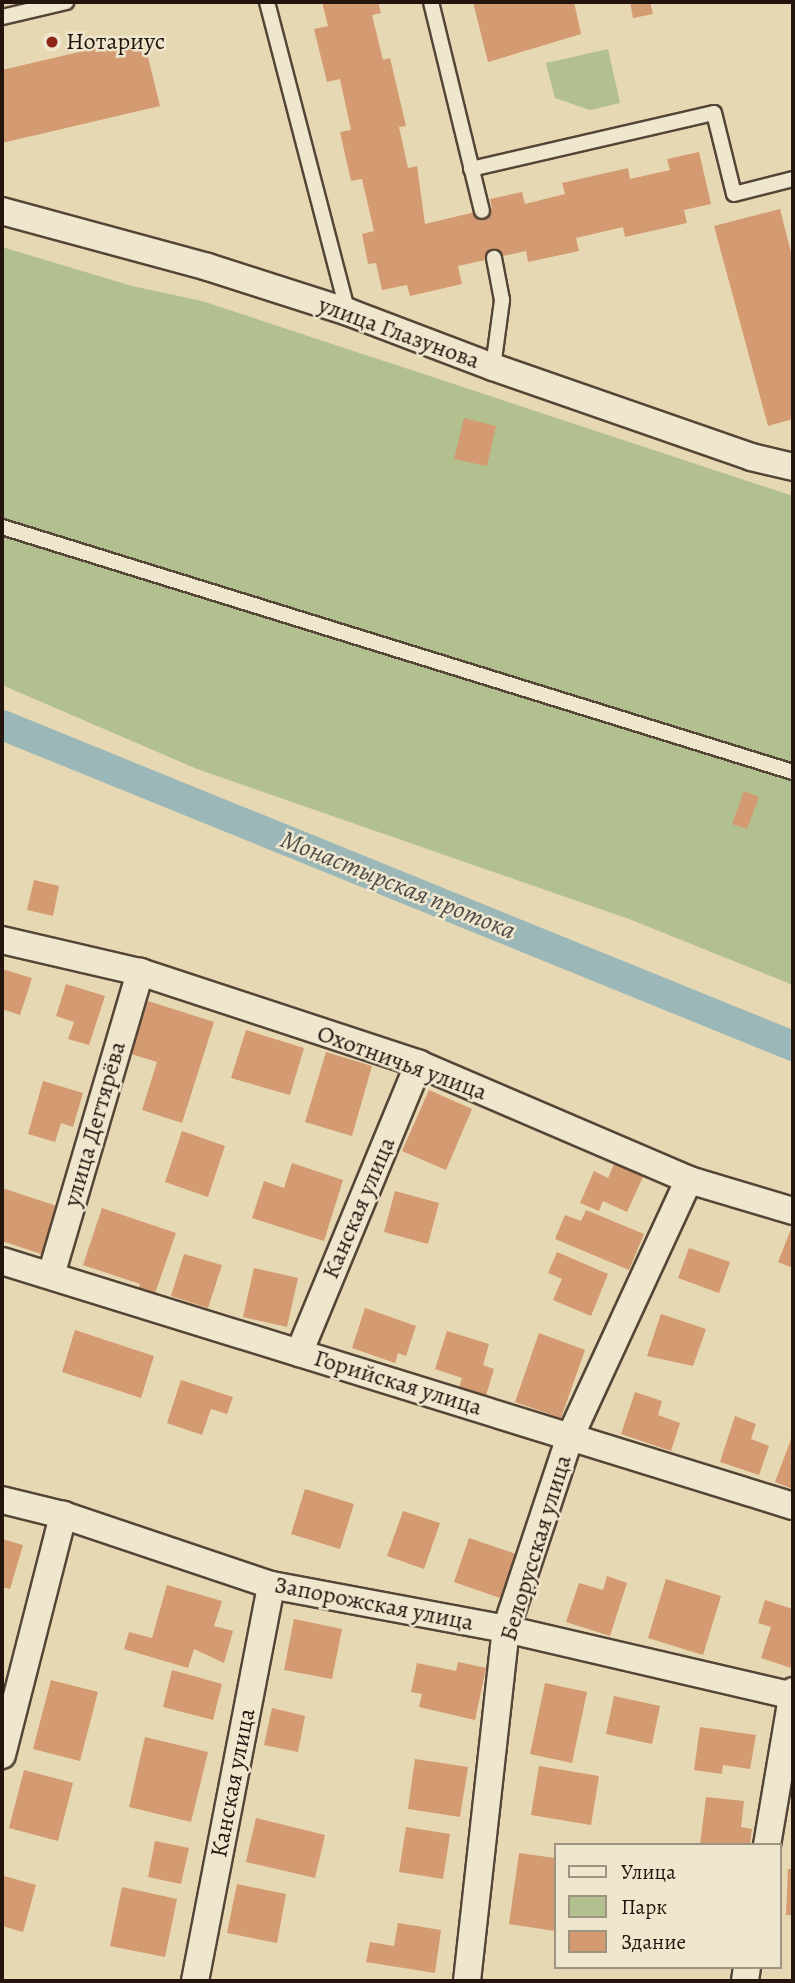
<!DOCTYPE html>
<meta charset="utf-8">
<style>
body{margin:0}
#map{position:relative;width:795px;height:1983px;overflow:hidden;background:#e6d8b3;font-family:Alegreya,serif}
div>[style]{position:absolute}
.green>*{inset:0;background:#b2bf8f}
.canal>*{height:30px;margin:-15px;padding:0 15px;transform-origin:15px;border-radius:15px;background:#9bb7b8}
.building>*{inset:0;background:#d49a71}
.roads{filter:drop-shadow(2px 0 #544537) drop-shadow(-2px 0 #544537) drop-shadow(0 2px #544537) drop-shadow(0 -2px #544537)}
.lane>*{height:14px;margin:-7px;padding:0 7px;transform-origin:7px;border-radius:7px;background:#efe6ce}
.street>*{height:26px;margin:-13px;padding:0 13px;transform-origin:13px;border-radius:13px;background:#efe6ce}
.dots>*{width:19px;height:19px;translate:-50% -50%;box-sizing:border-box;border:4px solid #efe6ce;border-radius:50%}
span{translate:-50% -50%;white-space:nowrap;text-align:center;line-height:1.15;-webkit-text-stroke:5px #efe6ce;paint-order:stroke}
.poi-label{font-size:24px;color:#24140e}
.left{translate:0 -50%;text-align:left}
.street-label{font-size:24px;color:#24140e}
.water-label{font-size:26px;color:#4e4d4a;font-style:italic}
.frame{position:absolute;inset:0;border:4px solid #24140e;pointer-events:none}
.legend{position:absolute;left:554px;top:1843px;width:228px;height:126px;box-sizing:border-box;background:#efe6ce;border:2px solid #9e9281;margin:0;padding:9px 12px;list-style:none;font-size:21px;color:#24140e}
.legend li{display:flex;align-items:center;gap:14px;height:35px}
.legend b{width:35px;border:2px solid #9e9281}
</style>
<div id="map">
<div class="green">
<div style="clip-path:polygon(608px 49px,620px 103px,590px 110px,555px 98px,546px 63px)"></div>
<div style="clip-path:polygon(2px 247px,132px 286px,202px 301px,793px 496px,793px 985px,629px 919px,197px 769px,2px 685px)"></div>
</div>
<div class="canal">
<div style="left:2px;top:725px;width:854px;rotate:22.09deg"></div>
</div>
<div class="building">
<div style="clip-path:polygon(322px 2px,378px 2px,381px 13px,372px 15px,383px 60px,390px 58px,406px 126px,399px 127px,408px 168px,417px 166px,425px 224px,492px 208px,490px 199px,522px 192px,525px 204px,565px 194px,562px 183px,628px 168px,630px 179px,670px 170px,667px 159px,699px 152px,711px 204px,684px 210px,687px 223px,625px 237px,623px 227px,576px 238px,579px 251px,528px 262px,526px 251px,458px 266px,462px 284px,410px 296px,407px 285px,382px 290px,376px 263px,368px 264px,362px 234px,374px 231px,362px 179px,351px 181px,340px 132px,351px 130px,340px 79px,327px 82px,314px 29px,328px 26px)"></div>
<div style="clip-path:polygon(473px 2px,574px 2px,581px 34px,488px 62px)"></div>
<div style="clip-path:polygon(630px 2px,650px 2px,653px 14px,633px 18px)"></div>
<div style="clip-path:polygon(143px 37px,160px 106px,2px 143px,2px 70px)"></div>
<div style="clip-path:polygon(780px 209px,793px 260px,793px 419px,768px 426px,714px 226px)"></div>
<div style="clip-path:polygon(464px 418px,496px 426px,487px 466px,454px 459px)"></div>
<div style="clip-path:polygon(744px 791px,759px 797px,747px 829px,732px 824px)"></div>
<div style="clip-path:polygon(34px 880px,59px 886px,53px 916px,27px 910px)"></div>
<div style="clip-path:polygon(2px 969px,32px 978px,20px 1015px,2px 1009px)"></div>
<div style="clip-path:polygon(66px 984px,105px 996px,89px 1045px,68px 1039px,74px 1022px,56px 1016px)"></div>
<div style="clip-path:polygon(148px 1001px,214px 1022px,182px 1123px,142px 1110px,157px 1062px,131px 1054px)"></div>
<div style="clip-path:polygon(246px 1030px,304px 1048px,290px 1095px,231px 1078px)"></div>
<div style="clip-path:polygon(326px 1052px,372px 1066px,352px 1136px,305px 1122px)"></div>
<div style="clip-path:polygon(43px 1081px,83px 1093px,73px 1127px,61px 1123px,55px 1142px,28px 1134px)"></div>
<div style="clip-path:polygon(429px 1090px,472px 1109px,446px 1170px,402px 1151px)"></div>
<div style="clip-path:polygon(182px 1131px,225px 1146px,208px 1197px,165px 1182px)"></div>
<div style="clip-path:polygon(618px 1155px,647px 1168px,627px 1212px,603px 1201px,599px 1211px,580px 1203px,594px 1171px,608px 1178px)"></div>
<div style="clip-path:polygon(292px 1163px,343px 1180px,324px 1241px,252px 1218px,264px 1181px,284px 1188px)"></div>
<div style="clip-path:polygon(2px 1188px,63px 1208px,47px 1256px,2px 1241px)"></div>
<div style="clip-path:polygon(395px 1191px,439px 1203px,428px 1244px,384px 1232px)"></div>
<div style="clip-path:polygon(102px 1208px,176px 1233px,153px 1299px,137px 1293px,140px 1284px,83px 1265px)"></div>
<div style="clip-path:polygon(586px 1210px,644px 1234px,629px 1270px,555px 1239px,565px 1215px,581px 1221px)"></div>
<div style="clip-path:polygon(793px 1224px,793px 1268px,778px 1262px)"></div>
<div style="clip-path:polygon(689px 1248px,730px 1262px,719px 1293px,678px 1278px)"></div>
<div style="clip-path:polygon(557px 1252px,608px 1274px,591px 1316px,553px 1300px,562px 1279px,548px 1273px)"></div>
<div style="clip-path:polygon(184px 1254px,222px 1265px,208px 1308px,171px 1296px)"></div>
<div style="clip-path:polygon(254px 1268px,298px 1278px,287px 1327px,243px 1317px)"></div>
<div style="clip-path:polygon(365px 1308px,416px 1326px,406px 1356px,398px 1353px,395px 1363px,352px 1348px)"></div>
<div style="clip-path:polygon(661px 1314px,706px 1329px,693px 1366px,647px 1356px)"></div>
<div style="clip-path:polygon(75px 1330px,154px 1356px,141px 1398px,62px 1372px)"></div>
<div style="clip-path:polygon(447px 1331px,489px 1344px,483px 1365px,494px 1369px,485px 1399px,458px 1390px,462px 1378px,435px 1369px)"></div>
<div style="clip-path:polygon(539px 1333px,585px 1350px,561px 1418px,515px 1402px)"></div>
<div style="clip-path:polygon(181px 1380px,233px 1397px,227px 1414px,211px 1409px,202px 1435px,167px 1423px)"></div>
<div style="clip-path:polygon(635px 1392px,662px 1401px,658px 1415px,680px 1423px,671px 1451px,621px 1434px)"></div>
<div style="clip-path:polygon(735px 1416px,756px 1424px,751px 1439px,769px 1446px,759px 1475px,720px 1462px)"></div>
<div style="clip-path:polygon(793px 1434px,793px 1489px,775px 1482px)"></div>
<div style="clip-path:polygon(305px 1489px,354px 1504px,340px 1549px,291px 1534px)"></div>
<div style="clip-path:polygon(403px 1511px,440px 1523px,424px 1569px,387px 1556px)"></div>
<div style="clip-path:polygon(469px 1538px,516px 1554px,500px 1598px,454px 1582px)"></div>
<div style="clip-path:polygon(2px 1539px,23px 1545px,10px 1589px,2px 1587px)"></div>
<div style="clip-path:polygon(607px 1576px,627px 1583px,610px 1636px,566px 1622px,579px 1583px,603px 1590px)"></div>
<div style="clip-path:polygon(666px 1579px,721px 1596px,703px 1655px,648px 1638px)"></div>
<div style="clip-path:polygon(167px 1585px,222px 1601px,214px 1626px,233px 1631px,224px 1663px,194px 1649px,188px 1668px,124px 1649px,129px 1632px,152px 1638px)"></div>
<div style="clip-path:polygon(765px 1600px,793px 1609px,791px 1668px,761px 1658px,771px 1627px,758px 1623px)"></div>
<div style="clip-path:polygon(294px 1619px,342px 1629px,332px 1679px,284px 1670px)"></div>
<div style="clip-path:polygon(458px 1662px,486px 1668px,475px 1720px,419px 1707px,422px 1694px,411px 1692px,417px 1663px,456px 1671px)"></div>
<div style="clip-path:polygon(172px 1670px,222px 1684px,213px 1720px,163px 1707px)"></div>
<div style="clip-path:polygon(51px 1680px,98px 1692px,80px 1761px,33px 1749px)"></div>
<div style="clip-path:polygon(545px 1683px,587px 1692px,572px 1763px,530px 1754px)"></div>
<div style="clip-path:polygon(614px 1696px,660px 1706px,652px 1744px,606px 1734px)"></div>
<div style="clip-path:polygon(272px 1708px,305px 1716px,298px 1752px,264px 1745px)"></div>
<div style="clip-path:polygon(700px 1727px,756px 1735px,750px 1769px,723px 1765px,722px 1774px,694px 1770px)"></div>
<div style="clip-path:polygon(145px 1737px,208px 1752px,191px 1822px,129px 1807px)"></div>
<div style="clip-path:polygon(415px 1759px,468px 1767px,460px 1817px,408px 1809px)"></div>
<div style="clip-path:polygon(539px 1766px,599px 1776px,591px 1825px,531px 1815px)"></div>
<div style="clip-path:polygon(24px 1770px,73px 1783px,58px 1841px,9px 1828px)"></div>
<div style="clip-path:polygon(706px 1797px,744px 1801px,741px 1827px,752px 1829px,750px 1845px,700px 1845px)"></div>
<div style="clip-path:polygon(256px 1818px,325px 1835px,315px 1878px,246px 1862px)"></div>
<div style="clip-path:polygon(406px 1827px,450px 1834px,443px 1879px,399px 1872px)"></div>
<div style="clip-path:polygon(155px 1841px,189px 1848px,181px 1884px,148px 1877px)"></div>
<div style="clip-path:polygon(519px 1853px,555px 1858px,555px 1931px,509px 1924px)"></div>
<div style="clip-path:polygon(788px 1869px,793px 1869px,793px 1915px,786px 1915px)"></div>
<div style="clip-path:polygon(4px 1876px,36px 1885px,23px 1932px,2px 1926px)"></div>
<div style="clip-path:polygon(237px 1884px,286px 1894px,277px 1943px,227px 1933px)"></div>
<div style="clip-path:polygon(122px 1887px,177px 1899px,165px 1957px,110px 1946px)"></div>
<div style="clip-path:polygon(398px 1923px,441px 1930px,435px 1973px,366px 1962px,370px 1942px,394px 1946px)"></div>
</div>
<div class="roads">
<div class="lane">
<div style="left:267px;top:2px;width:320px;rotate:75.4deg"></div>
<div style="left:431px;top:2px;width:215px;rotate:76.3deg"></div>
<div style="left:2px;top:17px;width:66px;rotate:-13.2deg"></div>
<div style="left:471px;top:169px;width:249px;rotate:-13deg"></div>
<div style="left:714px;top:113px;width:83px;rotate:76.1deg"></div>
<div style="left:734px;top:194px;width:61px;rotate:-14.3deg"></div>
<div style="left:493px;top:367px;width:68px;rotate:-82.3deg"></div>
<div style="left:502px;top:300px;width:43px;rotate:-100.8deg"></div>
<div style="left:2px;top:527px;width:828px;rotate:17.21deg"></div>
</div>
<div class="street">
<div style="left:2px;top:211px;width:213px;rotate:15.2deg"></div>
<div style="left:208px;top:267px;width:147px;rotate:17.8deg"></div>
<div style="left:348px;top:312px;width:155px;rotate:20.8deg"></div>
<div style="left:493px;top:367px;width:273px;rotate:19.2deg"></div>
<div style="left:751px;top:457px;width:43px;rotate:13.4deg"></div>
<div style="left:2px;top:940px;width:142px;rotate:13.1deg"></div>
<div style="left:140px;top:972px;width:294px;rotate:18.2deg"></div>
<div style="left:419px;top:1064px;width:294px;rotate:23.2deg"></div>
<div style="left:689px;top:1180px;width:109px;rotate:16.6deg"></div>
<div style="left:2px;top:1261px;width:828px;rotate:17.21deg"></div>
<div style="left:51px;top:1275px;width:316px;rotate:-73.6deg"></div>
<div style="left:299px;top:1353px;width:313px;rotate:-67.5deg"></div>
<div style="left:2px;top:1500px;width:63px;rotate:13.8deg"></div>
<div style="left:63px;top:1515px;width:219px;rotate:18.6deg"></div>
<div style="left:271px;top:1585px;width:239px;rotate:10.6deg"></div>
<div style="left:506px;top:1629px;width:295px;rotate:13.1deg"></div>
<div style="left:2px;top:1755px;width:248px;rotate:-75.7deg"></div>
<div style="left:767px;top:1845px;width:156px;rotate:-80.4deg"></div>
<div style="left:195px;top:1981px;width:403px;rotate:-79.1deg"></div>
<div style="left:467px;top:1981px;width:354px;rotate:-83.7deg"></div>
<div style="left:506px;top:1629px;width:202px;rotate:-71.6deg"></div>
<div style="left:570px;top:1437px;width:283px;rotate:-65.2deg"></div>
<div style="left:745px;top:1981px;width:14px;rotate:-82deg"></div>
</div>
</div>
<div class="dots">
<div style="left:52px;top:42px;background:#8f2418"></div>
</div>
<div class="poi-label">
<span class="left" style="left:66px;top:42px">Нотариус</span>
</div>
<div class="street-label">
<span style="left:399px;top:333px;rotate:20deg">улица Глазунова</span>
<span style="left:402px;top:1063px;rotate:20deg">Охотничья улица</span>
<span style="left:95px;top:1124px;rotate:-74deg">улица Дегтярёва</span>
<span style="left:359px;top:1208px;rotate:-67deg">Канская улица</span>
<span style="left:398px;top:1383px;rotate:17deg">Горийская улица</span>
<span style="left:536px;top:1548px;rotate:-73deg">Белорусская улица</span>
<span style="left:374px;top:1604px;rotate:11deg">Запорожская улица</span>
<span style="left:233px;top:1783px;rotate:-79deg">Канская улица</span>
</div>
<div class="water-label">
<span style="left:398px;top:885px;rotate:22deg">Монастырская протока</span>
</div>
<div class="frame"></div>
<ul class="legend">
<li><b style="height:9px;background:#efe6ce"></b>Улица</li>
<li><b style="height:19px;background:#b2bf8f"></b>Парк</li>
<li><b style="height:19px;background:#d49a71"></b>Здание</li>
</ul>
</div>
